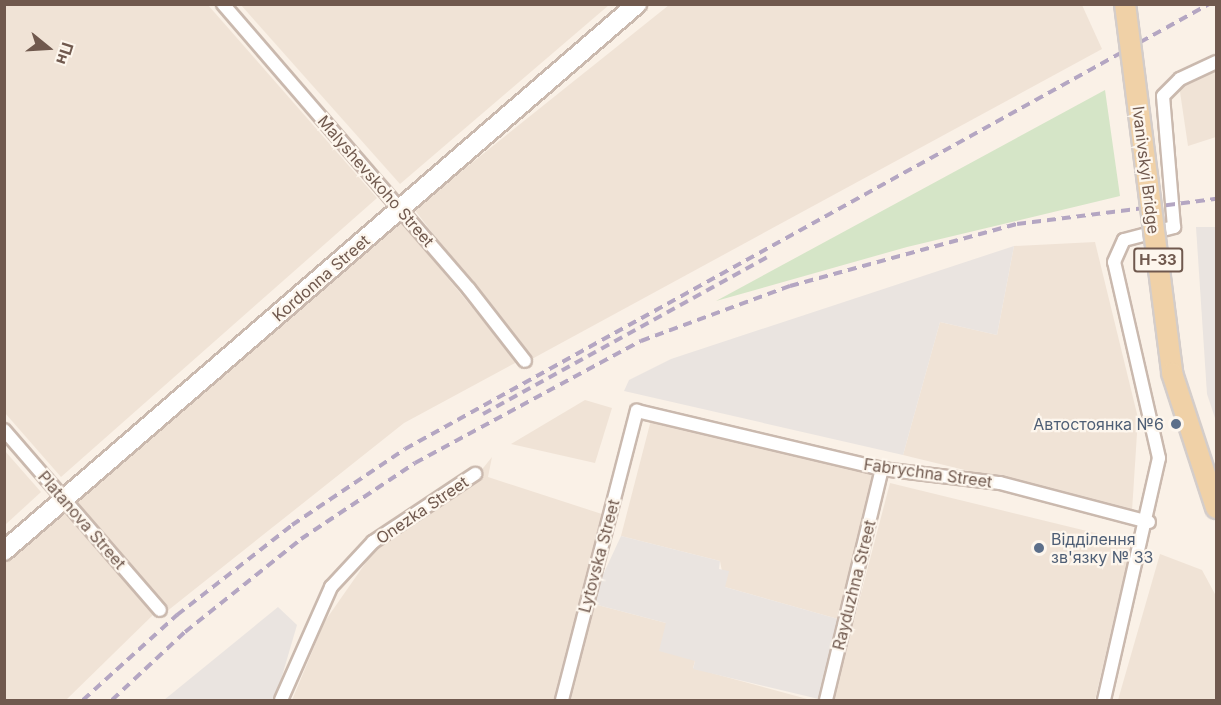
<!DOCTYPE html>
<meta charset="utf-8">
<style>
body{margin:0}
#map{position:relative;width:1221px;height:705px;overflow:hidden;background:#faf1e7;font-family:Inter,sans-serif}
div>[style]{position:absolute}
.residential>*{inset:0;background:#f0e3d6}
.industrial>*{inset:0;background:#eae4e0}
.green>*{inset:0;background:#d5e5c7}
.roads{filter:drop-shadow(2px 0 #cab9ae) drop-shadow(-2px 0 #cab9ae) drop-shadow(0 2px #cab9ae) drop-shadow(0 -2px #cab9ae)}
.street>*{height:12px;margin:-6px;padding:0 6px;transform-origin:6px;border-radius:6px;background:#fff}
.secondary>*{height:18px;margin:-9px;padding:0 9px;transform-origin:9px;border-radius:9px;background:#fff}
.rail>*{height:4px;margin-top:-2px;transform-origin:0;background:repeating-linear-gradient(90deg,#b4a6c2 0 9px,transparent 0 15px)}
.bridges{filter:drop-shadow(2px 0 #d4cdca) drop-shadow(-2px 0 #d4cdca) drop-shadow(0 2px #d4cdca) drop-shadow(0 -2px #d4cdca)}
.primary-bridge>*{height:20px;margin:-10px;padding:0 10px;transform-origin:10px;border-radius:10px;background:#f0d1a7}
.dots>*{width:16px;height:16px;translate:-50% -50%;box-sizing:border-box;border:3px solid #fdf6ed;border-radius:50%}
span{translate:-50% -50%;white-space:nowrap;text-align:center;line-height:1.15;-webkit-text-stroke:4.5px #fdf6ed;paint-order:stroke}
.shield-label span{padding:2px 4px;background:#fdf6ed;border:2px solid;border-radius:4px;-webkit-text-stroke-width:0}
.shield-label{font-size:15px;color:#70594e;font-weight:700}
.street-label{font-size:16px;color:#70594e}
.service-label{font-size:16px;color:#4e5e75}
.right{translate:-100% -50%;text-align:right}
.left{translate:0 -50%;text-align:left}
.frame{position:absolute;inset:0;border:6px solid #70594e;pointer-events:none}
.north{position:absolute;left:18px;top:18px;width:60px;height:60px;-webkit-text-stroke:4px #fdf6ed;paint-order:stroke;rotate:108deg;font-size:16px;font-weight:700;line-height:24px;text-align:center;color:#70594e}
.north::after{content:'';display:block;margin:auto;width:21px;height:27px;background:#70594e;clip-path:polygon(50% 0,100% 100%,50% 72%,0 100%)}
</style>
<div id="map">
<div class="residential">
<div style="clip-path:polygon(4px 5px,208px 5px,377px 198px,61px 477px,5px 413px)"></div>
<div style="clip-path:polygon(241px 5px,609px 5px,400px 184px)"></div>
<div style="clip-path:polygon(669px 5px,1082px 5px,1102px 49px,530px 360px,414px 209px)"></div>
<div style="clip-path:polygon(1216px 66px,1216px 137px,1188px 146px,1179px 85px)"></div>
<div style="clip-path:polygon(399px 219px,517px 362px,404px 423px,166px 612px,74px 502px)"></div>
<div style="clip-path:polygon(1095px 242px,1138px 418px,1132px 511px,903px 455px,940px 322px,997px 335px,1014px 246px)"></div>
<div style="clip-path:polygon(585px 400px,612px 408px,595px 463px,511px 444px)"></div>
<div style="clip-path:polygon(651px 420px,881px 475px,845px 621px,725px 587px,720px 561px,621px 536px)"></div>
<div style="clip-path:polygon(5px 451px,41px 492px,5px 525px,4px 525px)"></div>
<div style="clip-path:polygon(492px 457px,488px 477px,608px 516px,560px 700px,292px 700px,325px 621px,376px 548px,471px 483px)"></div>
<div style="clip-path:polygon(890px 483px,1132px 542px,1095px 700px,833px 700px)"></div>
<div style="clip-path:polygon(65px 510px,156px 612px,66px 700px,5px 700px,4px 563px)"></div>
<div style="clip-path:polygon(1160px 554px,1202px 570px,1216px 596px,1216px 700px,1118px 700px)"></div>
<div style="clip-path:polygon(590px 603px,666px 623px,695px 661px,693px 668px,811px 700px,564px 700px)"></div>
</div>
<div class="industrial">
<div style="clip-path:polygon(1196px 227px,1216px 227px,1216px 421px,1207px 394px)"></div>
<div style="clip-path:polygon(1014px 246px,997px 335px,940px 322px,903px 455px,624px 391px,629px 380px,671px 359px)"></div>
<div style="clip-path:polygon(621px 536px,720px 561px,719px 569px,729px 571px,725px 587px,845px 621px,823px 700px,693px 669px,695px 661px,659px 651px,666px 623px,590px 603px)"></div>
<div style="clip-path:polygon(278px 607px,297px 625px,275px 700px,164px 700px)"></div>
</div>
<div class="green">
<div style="clip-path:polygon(1105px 90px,1120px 196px,907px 247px,716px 301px)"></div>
</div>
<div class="roads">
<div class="street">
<div style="left:223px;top:4px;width:376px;rotate:49.2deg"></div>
<div style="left:469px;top:289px;width:91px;rotate:52.1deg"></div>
<div style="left:4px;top:430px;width:238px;rotate:49.1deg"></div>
<div style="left:281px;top:700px;width:124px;rotate:-66.1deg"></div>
<div style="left:331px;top:587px;width:62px;rotate:-47deg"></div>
<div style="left:373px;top:542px;width:123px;rotate:-33.7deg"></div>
<div style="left:562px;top:700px;width:299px;rotate:-75.5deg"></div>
<div style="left:637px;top:411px;width:252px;rotate:13.3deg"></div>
<div style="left:882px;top:469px;width:119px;rotate:6.8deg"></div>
<div style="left:1000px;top:483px;width:154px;rotate:14.7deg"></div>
<div style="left:826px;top:700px;width:238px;rotate:-76.4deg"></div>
<div style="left:1104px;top:700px;width:248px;rotate:-77.2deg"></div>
<div style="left:1159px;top:458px;width:201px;rotate:-102.9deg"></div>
<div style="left:1114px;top:262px;width:24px;rotate:-66deg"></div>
<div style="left:1124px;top:240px;width:52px;rotate:-14.6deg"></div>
<div style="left:1174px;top:227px;width:131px;rotate:-94.8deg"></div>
<div style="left:1163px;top:96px;width:24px;rotate:-45deg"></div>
<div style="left:1180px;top:79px;width:40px;rotate:-25deg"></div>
</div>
<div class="secondary">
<div style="left:4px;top:551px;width:837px;rotate:-40.83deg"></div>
</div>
</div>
<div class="rail">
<div style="left:483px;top:414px;width:327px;rotate:-28.9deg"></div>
<div style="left:83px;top:700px;width:127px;rotate:-42.1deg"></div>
<div style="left:177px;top:615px;width:146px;rotate:-38deg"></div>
<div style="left:292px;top:525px;width:136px;rotate:-33.9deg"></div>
<div style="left:405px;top:449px;width:919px;rotate:-28.96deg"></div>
<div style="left:112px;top:700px;width:100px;rotate:-43deg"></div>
<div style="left:185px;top:632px;width:149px;rotate:-38.7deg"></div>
<div style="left:301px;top:539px;width:137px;rotate:-33.7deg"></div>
<div style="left:415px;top:463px;width:257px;rotate:-28.4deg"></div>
<div style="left:641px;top:341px;width:159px;rotate:-20.3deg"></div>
<div style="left:790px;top:286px;width:235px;rotate:-15.3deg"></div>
<div style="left:1017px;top:224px;width:201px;rotate:-7.2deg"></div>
</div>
<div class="bridges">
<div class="primary-bridge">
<div style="left:1125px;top:4px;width:372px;rotate:82.7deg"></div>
<div style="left:1172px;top:373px;width:142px;rotate:71.9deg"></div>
</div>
</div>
<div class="dots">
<div style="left:1176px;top:424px;background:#5c6f8a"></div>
<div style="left:1039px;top:548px;background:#5c6f8a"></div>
</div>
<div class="shield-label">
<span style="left:1158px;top:260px">Н-33</span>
</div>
<div class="street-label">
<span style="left:1146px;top:170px;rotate:83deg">Ivanivskyi Bridge</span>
<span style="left:376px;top:181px;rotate:49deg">Malyshevskoho Street</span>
<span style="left:321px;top:278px;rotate:-41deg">Kordonna Street</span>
<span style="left:928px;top:473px;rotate:8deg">Fabrychna Street</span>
<span style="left:422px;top:510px;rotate:-34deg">Onezka Street</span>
<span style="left:82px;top:520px;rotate:49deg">Platanova Street</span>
<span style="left:599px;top:556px;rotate:-75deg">Lytovska Street</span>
<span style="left:854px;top:585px;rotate:-76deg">Rayduzhna Street</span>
</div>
<div class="service-label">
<span class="right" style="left:1164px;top:424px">Автостоянка №6</span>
<span class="left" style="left:1051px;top:548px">Відділення<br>зв'язку № 33</span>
</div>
<div class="frame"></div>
<div class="north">Пн</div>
</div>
